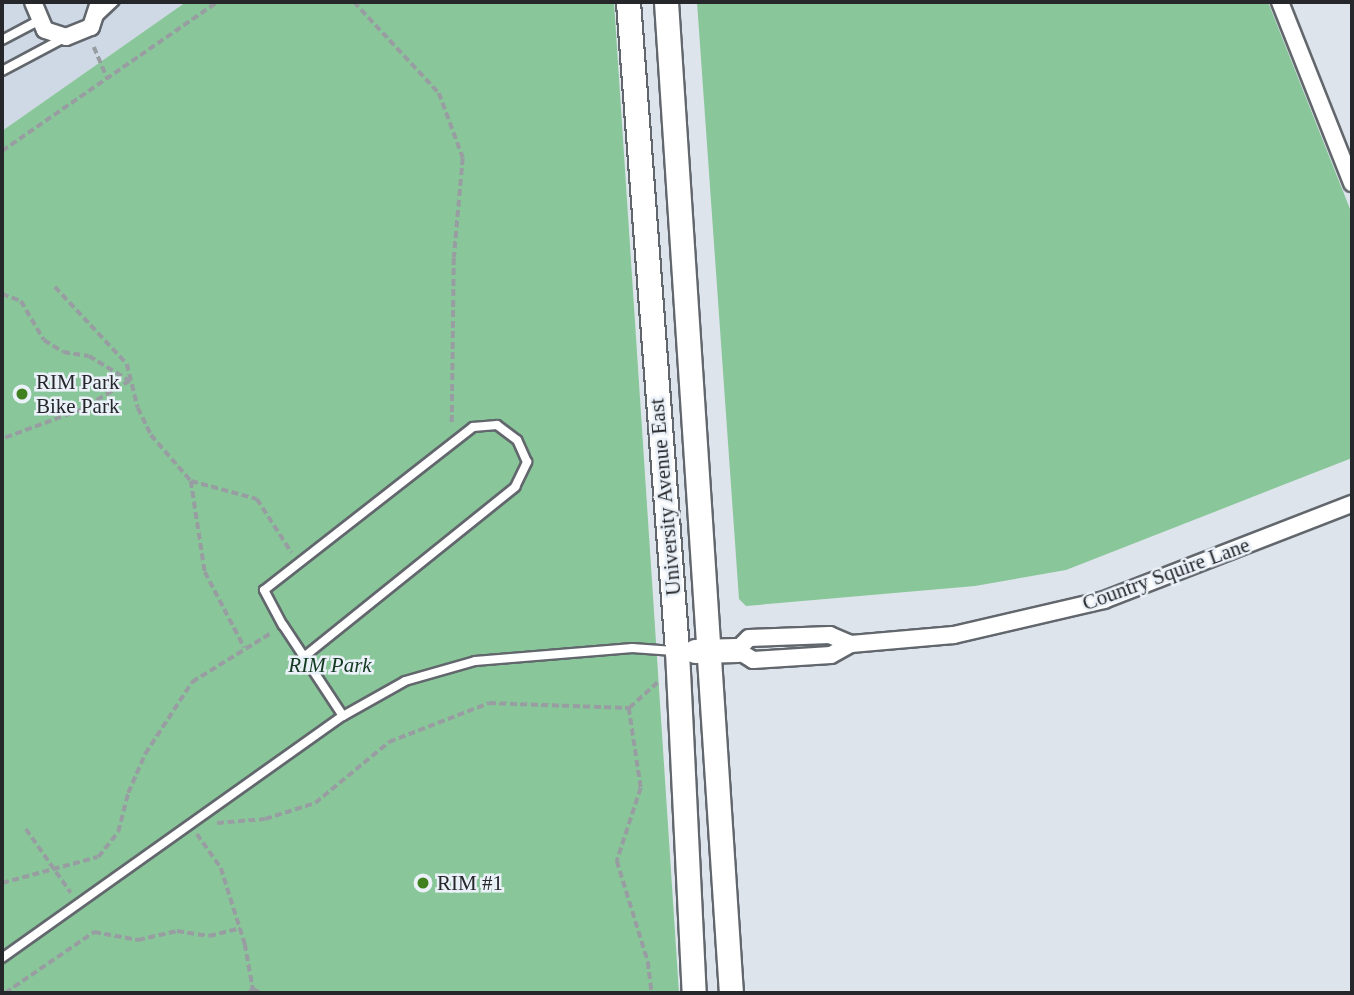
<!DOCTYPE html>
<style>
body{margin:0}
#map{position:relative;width:1354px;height:995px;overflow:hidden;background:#dee4eb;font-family:"Times New Roman",serif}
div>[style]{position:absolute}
.built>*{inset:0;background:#cfd9e6}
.green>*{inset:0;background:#89c699}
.path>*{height:3.5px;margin-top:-1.75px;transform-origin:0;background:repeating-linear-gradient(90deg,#989da2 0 7px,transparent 0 10.5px)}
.roads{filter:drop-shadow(2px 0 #62676d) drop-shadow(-2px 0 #62676d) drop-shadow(0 2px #62676d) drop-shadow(0 -2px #62676d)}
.lane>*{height:8px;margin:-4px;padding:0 4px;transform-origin:4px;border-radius:4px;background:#fff}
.street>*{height:16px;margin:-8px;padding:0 8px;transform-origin:8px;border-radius:8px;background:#fff}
.secondary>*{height:23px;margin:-11.5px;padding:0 11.5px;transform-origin:11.5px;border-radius:11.5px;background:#fff}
.dots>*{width:19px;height:19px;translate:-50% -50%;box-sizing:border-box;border:4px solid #ebf1f8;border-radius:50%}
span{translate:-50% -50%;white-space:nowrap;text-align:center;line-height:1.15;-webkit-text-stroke:5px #ebf1f8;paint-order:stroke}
.poi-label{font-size:21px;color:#25272a}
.left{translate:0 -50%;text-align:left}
.street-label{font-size:21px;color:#25272a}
.park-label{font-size:21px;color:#133920;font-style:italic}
.frame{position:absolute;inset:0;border:4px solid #25272a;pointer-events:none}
</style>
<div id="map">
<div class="built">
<div style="clip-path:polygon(2px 2px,186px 2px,2px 131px)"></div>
</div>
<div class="green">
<div style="clip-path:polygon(186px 2px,614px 2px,679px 993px,2px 993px,2px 131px)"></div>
<div style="clip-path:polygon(697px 2px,1268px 2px,1352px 214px,1352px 458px,1066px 570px,975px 586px,746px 606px,739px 599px)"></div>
</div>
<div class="path">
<div style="left:354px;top:2px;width:125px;rotate:47deg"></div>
<div style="left:439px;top:93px;width:69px;rotate:69.7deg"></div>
<div style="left:463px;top:158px;width:100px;rotate:95.1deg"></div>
<div style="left:454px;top:258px;width:166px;rotate:90.7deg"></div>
<div style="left:94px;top:47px;width:33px;rotate:67deg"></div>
<div style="left:2px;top:151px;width:262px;rotate:-34.7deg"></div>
<div style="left:55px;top:287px;width:105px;rotate:46.9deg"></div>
<div style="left:127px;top:364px;width:45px;rotate:76deg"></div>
<div style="left:138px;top:408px;width:30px;rotate:64deg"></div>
<div style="left:151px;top:435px;width:61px;rotate:49deg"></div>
<div style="left:191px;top:481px;width:68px;rotate:15.3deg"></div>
<div style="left:257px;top:499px;width:64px;rotate:57.1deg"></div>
<div style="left:2px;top:294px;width:20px;rotate:20deg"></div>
<div style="left:21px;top:301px;width:45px;rotate:59.5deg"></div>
<div style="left:44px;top:340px;width:22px;rotate:32deg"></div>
<div style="left:63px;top:352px;width:26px;rotate:9deg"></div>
<div style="left:89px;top:356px;width:48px;rotate:31.4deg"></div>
<div style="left:130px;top:381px;width:57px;rotate:149.4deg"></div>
<div style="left:81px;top:410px;width:84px;rotate:159.8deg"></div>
<div style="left:191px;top:481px;width:92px;rotate:81.3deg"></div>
<div style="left:205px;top:572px;width:85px;rotate:62.5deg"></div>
<div style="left:629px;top:708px;width:81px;rotate:81.5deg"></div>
<div style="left:641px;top:788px;width:77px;rotate:108.2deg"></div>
<div style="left:617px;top:861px;width:106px;rotate:72.9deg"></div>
<div style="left:648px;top:962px;width:31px;rotate:83deg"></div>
<div style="left:217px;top:823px;width:48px;rotate:-4.8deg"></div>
<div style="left:265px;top:819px;width:52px;rotate:-17.7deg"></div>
<div style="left:315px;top:803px;width:96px;rotate:-39.5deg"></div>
<div style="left:389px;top:742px;width:107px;rotate:-21.3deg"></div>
<div style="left:489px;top:703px;width:140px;rotate:2deg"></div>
<div style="left:629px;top:708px;width:38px;rotate:-42deg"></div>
<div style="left:26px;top:829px;width:78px;rotate:54.9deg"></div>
<div style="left:197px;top:834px;width:42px;rotate:54.8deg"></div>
<div style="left:221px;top:868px;width:80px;rotate:72.5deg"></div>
<div style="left:245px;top:944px;width:46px;rotate:79.9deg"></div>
<div style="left:253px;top:989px;width:6px;rotate:135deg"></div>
<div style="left:2px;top:883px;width:99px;rotate:-15.2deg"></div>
<div style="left:98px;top:857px;width:32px;rotate:-51deg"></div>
<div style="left:118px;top:832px;width:40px;rotate:-75.6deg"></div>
<div style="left:128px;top:793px;width:43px;rotate:-66.4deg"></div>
<div style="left:145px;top:754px;width:86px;rotate:-56.9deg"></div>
<div style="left:192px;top:682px;width:93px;rotate:-31.8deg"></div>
<div style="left:253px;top:989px;width:9px;rotate:27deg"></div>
<div style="left:5px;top:993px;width:108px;rotate:-34.4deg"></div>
<div style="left:94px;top:932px;width:45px;rotate:10.3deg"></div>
<div style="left:138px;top:940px;width:40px;rotate:-13deg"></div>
<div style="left:177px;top:931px;width:32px;rotate:9deg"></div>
<div style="left:209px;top:936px;width:32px;rotate:-14deg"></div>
</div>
<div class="roads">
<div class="lane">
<div style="left:99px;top:16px;width:21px;rotate:-43deg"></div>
<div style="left:2px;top:40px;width:41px;rotate:-27.8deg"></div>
<div style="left:2px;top:71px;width:70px;rotate:-28deg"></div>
<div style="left:305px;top:656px;width:270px;rotate:-38.8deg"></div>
<div style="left:515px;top:487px;width:28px;rotate:-64deg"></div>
<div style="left:527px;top:462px;width:24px;rotate:-114deg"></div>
<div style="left:517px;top:440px;width:25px;rotate:-143deg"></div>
<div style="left:497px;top:425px;width:24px;rotate:175deg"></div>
<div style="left:473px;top:427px;width:265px;rotate:142deg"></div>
<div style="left:264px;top:590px;width:40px;rotate:62deg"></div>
<div style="left:283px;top:625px;width:109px;rotate:56.6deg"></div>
<div style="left:2px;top:958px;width:418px;rotate:-35.4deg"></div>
<div style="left:343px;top:716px;width:71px;rotate:-29.4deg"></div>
<div style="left:405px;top:681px;width:73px;rotate:-15.9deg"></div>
<div style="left:475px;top:661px;width:158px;rotate:-4.7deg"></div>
<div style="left:632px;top:648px;width:42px;rotate:4.1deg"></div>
</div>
<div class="street">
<div style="left:33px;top:2px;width:30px;rotate:67deg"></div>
<div style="left:45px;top:30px;width:22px;rotate:18deg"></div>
<div style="left:66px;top:37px;width:27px;rotate:-22deg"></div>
<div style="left:91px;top:27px;width:26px;rotate:-72deg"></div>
<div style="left:1280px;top:2px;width:195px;rotate:68.3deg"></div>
<div style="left:851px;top:644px;width:23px;rotate:-157deg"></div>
<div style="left:830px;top:635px;width:81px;rotate:177.9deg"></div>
<div style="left:749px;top:638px;width:17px;rotate:135deg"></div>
<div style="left:737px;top:650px;width:19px;rotate:32deg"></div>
<div style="left:753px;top:660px;width:78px;rotate:-3.7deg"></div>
<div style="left:831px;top:655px;width:23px;rotate:-29deg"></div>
<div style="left:851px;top:644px;width:103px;rotate:-5deg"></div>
<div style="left:954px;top:635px;width:154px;rotate:-13.1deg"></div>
<div style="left:1104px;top:600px;width:266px;rotate:-21.2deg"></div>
</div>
<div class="secondary">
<div style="left:628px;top:2px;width:651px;rotate:85.68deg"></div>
<div style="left:677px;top:651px;width:342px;rotate:87.2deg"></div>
<div style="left:666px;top:2px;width:993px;rotate:86.25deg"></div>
<div style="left:695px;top:651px;width:42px;rotate:-1.4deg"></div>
</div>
</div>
<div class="dots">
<div style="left:22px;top:394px;background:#41801e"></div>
<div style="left:423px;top:883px;background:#41801e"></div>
</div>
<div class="poi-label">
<span class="left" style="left:36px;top:394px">RIM Park<br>Bike Park</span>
<span class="left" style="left:437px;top:883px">RIM #1</span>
</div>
<div class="street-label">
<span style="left:665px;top:497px;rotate:-95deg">University Avenue East</span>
<span style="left:1166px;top:574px;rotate:-20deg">Country Squire Lane</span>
</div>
<div class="park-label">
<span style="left:330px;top:665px">RIM Park</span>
</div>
<div class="frame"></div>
</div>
